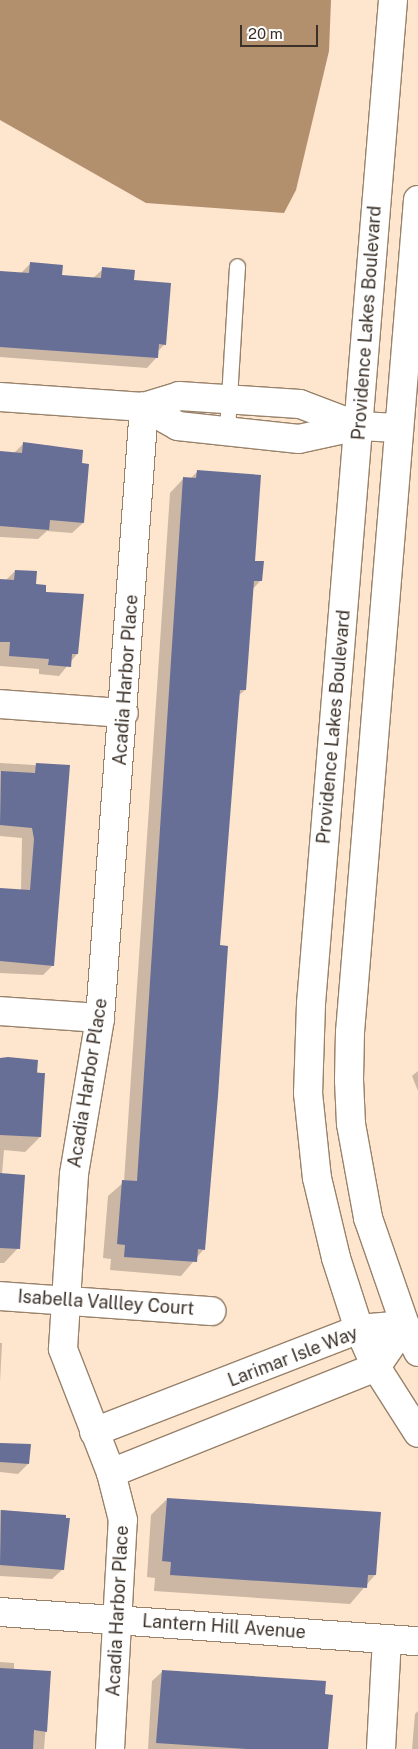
<!DOCTYPE html>
<style>
body{margin:0}
#map{position:relative;width:418px;height:1749px;overflow:hidden;background:#fee5cd;font-family:"Public Sans",sans-serif}
div>[style]{position:absolute}
.water>*{inset:0;background:#b2906e}
.shadow>*{inset:0;background:#0003}
.building>*{inset:0;background:#676f97}
.roads{filter:drop-shadow(1px 0 #98826b) drop-shadow(-1px 0 #98826b) drop-shadow(0 1px #98826b) drop-shadow(0 -1px #98826b)}
.service>*{height:15px;margin:-7.5px;padding:0 7.5px;transform-origin:7.5px;border-radius:7.5px;background:#fff}
.minor>*{height:28px;margin:-14px;padding:0 14px;transform-origin:14px;border-radius:14px;background:#fff}
.tertiary>*{height:28px;margin:-14px;padding:0 14px;transform-origin:14px;border-radius:14px;background:#fff}
span{translate:-50% -50%;white-space:nowrap;text-align:center;line-height:1.15;-webkit-text-stroke:5px #fff;paint-order:stroke}
.street-label{font-size:18px;color:#3b3128}
.scale{position:absolute;left:240px;top:25px;width:78px;height:22px;box-sizing:border-box;border:2px solid #3b3128;border-top:0;padding-left:6px;font-size:15px;line-height:18px;white-space:nowrap;color:#3b3128;-webkit-text-stroke:4px #fff;paint-order:stroke}
</style>
<div id="map">
<div class="water">
<div style="clip-path:polygon(0 0,331px 0,329px 51px,296px 190px,284px 213px,146px 203px,0 120px)"></div>
</div>
<div class="shadow">
<div style="clip-path:polygon(30px 264px,60px 277px,92px 279px,103px 269px,132px 281px,165px 344px,158px 351px,157px 357px,147px 368px,0 357px,0 272px,20px 274px)"></div>
<div style="clip-path:polygon(24px 443px,54px 446px,83px 523px,72px 533px,47px 531px,38px 539px,0 537px,0 452px,14px 453px)"></div>
<div style="clip-path:polygon(197px 472px,254px 562px,261px 580px,252px 590px,245px 690px,238px 696px,218px 947px,204px 1249px,181px 1276px,110px 1270px,111px 1259px,103px 1258px,108px 1196px,124px 1182px,170px 493px,184px 478px,190px 479px)"></div>
<div style="clip-path:polygon(15px 571px,44px 593px,77px 654px,59px 676px,39px 674px,39px 669px,0 666px,0 580px,5px 581px)"></div>
<div style="clip-path:polygon(0 763px,68px 767px,53px 965px,43px 975px,0 973px,0 889px,21px 891px,22px 838px,0 836px)"></div>
<div style="clip-path:polygon(0 1058px,44px 1074px,40px 1137px,25px 1152px,4px 1150px,2px 1174px,18px 1248px,4px 1263px,0 1263px)"></div>
<div style="clip-path:polygon(418px 1071px,418px 1091px,412px 1076px)"></div>
<div style="clip-path:polygon(0 1343px,2px 1343px,0 1382px)"></div>
<div style="clip-path:polygon(0 1445px,28px 1464px,18px 1474px,0 1472px)"></div>
<div style="clip-path:polygon(167px 1499px,375px 1575px,350px 1604px,154px 1591px,155px 1578px,147px 1577px,151px 1515px)"></div>
<div style="clip-path:polygon(0 1510px,65px 1516px,63px 1569px,52px 1579px,0 1576px)"></div>
<div style="clip-path:polygon(0 1662px,14px 1663px,14px 1670px,50px 1672px,44px 1749px,0 1749px)"></div>
<div style="clip-path:polygon(163px 1671px,332px 1696px,328px 1749px,148px 1749px,152px 1681px)"></div>
<div style="clip-path:polygon(418px 1711px,418px 1749px,412px 1749px,415px 1714px)"></div>
</div>
<div class="building">
<div style="clip-path:polygon(30px 262px,63px 265px,62px 275px,101px 278px,102px 267px,135px 270px,134px 280px,171px 283px,166px 345px,159px 344px,158px 358px,0 347px,0 271px,29px 273px)"></div>
<div style="clip-path:polygon(23px 442px,83px 450px,82px 463px,89px 464px,84px 523px,50px 520px,49px 530px,0 526px,0 451px,22px 453px)"></div>
<div style="clip-path:polygon(197px 470px,261px 475px,255px 561px,264px 561px,262px 581px,254px 581px,246px 690px,240px 690px,220px 945px,228px 946px,218px 1096px,205px 1250px,198px 1249px,197px 1262px,124px 1257px,125px 1245px,117px 1244px,122px 1180px,137px 1181px,183px 477px,196px 478px)"></div>
<div style="clip-path:polygon(15px 570px,37px 571px,36px 584px,46px 585px,46px 592px,84px 594px,78px 654px,72px 654px,71px 667px,48px 665px,49px 659px,9px 656px,10px 642px,0 642px,0 579px,14px 580px)"></div>
<div style="clip-path:polygon(36px 763px,70px 765px,54px 966px,0 961px,0 888px,30px 890px,34px 839px,32px 828px,0 825px,1px 771px,35px 773px)"></div>
<div style="clip-path:polygon(8px 1057px,38px 1060px,37px 1073px,45px 1073px,41px 1137px,0 1135px,0 1058px)"></div>
<div style="clip-path:polygon(0 1173px,25px 1175px,20px 1249px,0 1248px)"></div>
<div style="clip-path:polygon(0 1443px,31px 1444px,29px 1464px,0 1462px)"></div>
<div style="clip-path:polygon(167px 1498px,381px 1512px,376px 1575px,368px 1575px,367px 1588px,170px 1575px,171px 1562px,162px 1561px)"></div>
<div style="clip-path:polygon(1px 1510px,66px 1515px,66px 1518px,70px 1518px,64px 1570px,0 1565px)"></div>
<div style="clip-path:polygon(0 1668px,51px 1671px,47px 1732px,34px 1730px,33px 1749px,0 1749px)"></div>
<div style="clip-path:polygon(162px 1670px,326px 1681px,325px 1694px,333px 1695px,328px 1749px,247px 1749px,156px 1743px)"></div>
</div>
<div class="roads">
<div class="service">
<div style="left:227px;top:430px;width:164px;rotate:-86.5deg"></div>
</div>
<div class="minor">
<div style="left:0;top:397px;width:144px;rotate:4deg"></div>
<div style="left:144px;top:407px;width:37px;rotate:-17deg"></div>
<div style="left:179px;top:396px;width:121px;rotate:3.8deg"></div>
<div style="left:300px;top:404px;width:62px;rotate:20.8deg"></div>
<div style="left:358px;top:426px;width:60px;rotate:167.6deg"></div>
<div style="left:299px;top:439px;width:122px;rotate:-173.9deg"></div>
<div style="left:178px;top:426px;width:39px;rotate:-151deg"></div>
<div style="left:358px;top:426px;width:41px;rotate:2.8deg"></div>
<div style="left:0;top:704px;width:124px;rotate:4.2deg"></div>
<div style="left:0;top:1011px;width:100px;rotate:4deg"></div>
<div style="left:0;top:1296px;width:212px;rotate:4.1deg"></div>
<div style="left:94px;top:1432px;width:284px;rotate:-21.2deg"></div>
<div style="left:359px;top:1329px;width:46px;rotate:-5deg"></div>
<div style="left:111px;top:1473px;width:285px;rotate:-21.8deg"></div>
<div style="left:376px;top:1367px;width:51px;rotate:-55.4deg"></div>
<div style="left:0;top:1612px;width:419px;rotate:4deg"></div>
<div style="left:110px;top:1749px;width:229px;rotate:-86.8deg"></div>
<div style="left:123px;top:1520px;width:49px;rotate:-104.3deg"></div>
<div style="left:111px;top:1473px;width:133px;rotate:-111.2deg"></div>
<div style="left:63px;top:1349px;width:175px;rotate:-86.4deg"></div>
<div style="left:74px;top:1174px;width:158px;rotate:-80.5deg"></div>
<div style="left:100px;top:1018px;width:613px;rotate:-85.88deg"></div>
<div style="left:381px;top:1749px;width:110px;rotate:-86.9deg"></div>
</div>
<div class="tertiary">
<div style="left:393px;top:0;width:1007px;rotate:94.67deg"></div>
<div style="left:311px;top:1004px;width:89px;rotate:91.9deg"></div>
<div style="left:308px;top:1093px;width:85px;rotate:84deg"></div>
<div style="left:317px;top:1178px;width:82px;rotate:76.6deg"></div>
<div style="left:336px;top:1258px;width:75px;rotate:72.1deg"></div>
<div style="left:359px;top:1329px;width:42px;rotate:65.9deg"></div>
<div style="left:376px;top:1367px;width:78px;rotate:57.5deg"></div>
<div style="left:418px;top:200px;width:835px;rotate:94.67deg"></div>
<div style="left:350px;top:1032px;width:48px;rotate:91.2deg"></div>
<div style="left:349px;top:1080px;width:44px;rotate:87.4deg"></div>
<div style="left:351px;top:1124px;width:96px;rotate:79.7deg"></div>
<div style="left:368px;top:1218px;width:113px;rotate:70.9deg"></div>
<div style="left:405px;top:1325px;width:30px;rotate:64deg"></div>
</div>
</div>
<div class="street-label">
<span style="left:367px;top:323px;rotate:-86deg">Providence Lakes Boulevard</span>
<span style="left:126px;top:680px;rotate:-86deg">Acadia Harbor Place</span>
<span style="left:334px;top:727px;rotate:-85deg">Providence Lakes Boulevard</span>
<span style="left:88px;top:1083px;rotate:-81deg">Acadia Harbor Place</span>
<span style="left:106px;top:1303px;rotate:4deg">Isabella Vallley Court</span>
<span style="left:293px;top:1357px;rotate:-21deg">Larimar Isle Way</span>
<span style="left:118px;top:1611px;rotate:-87deg">Acadia Harbor Place</span>
<span style="left:224px;top:1627px;rotate:4deg">Lantern Hill Avenue</span>
</div>
<div class="scale">20 m</div>
</div>
